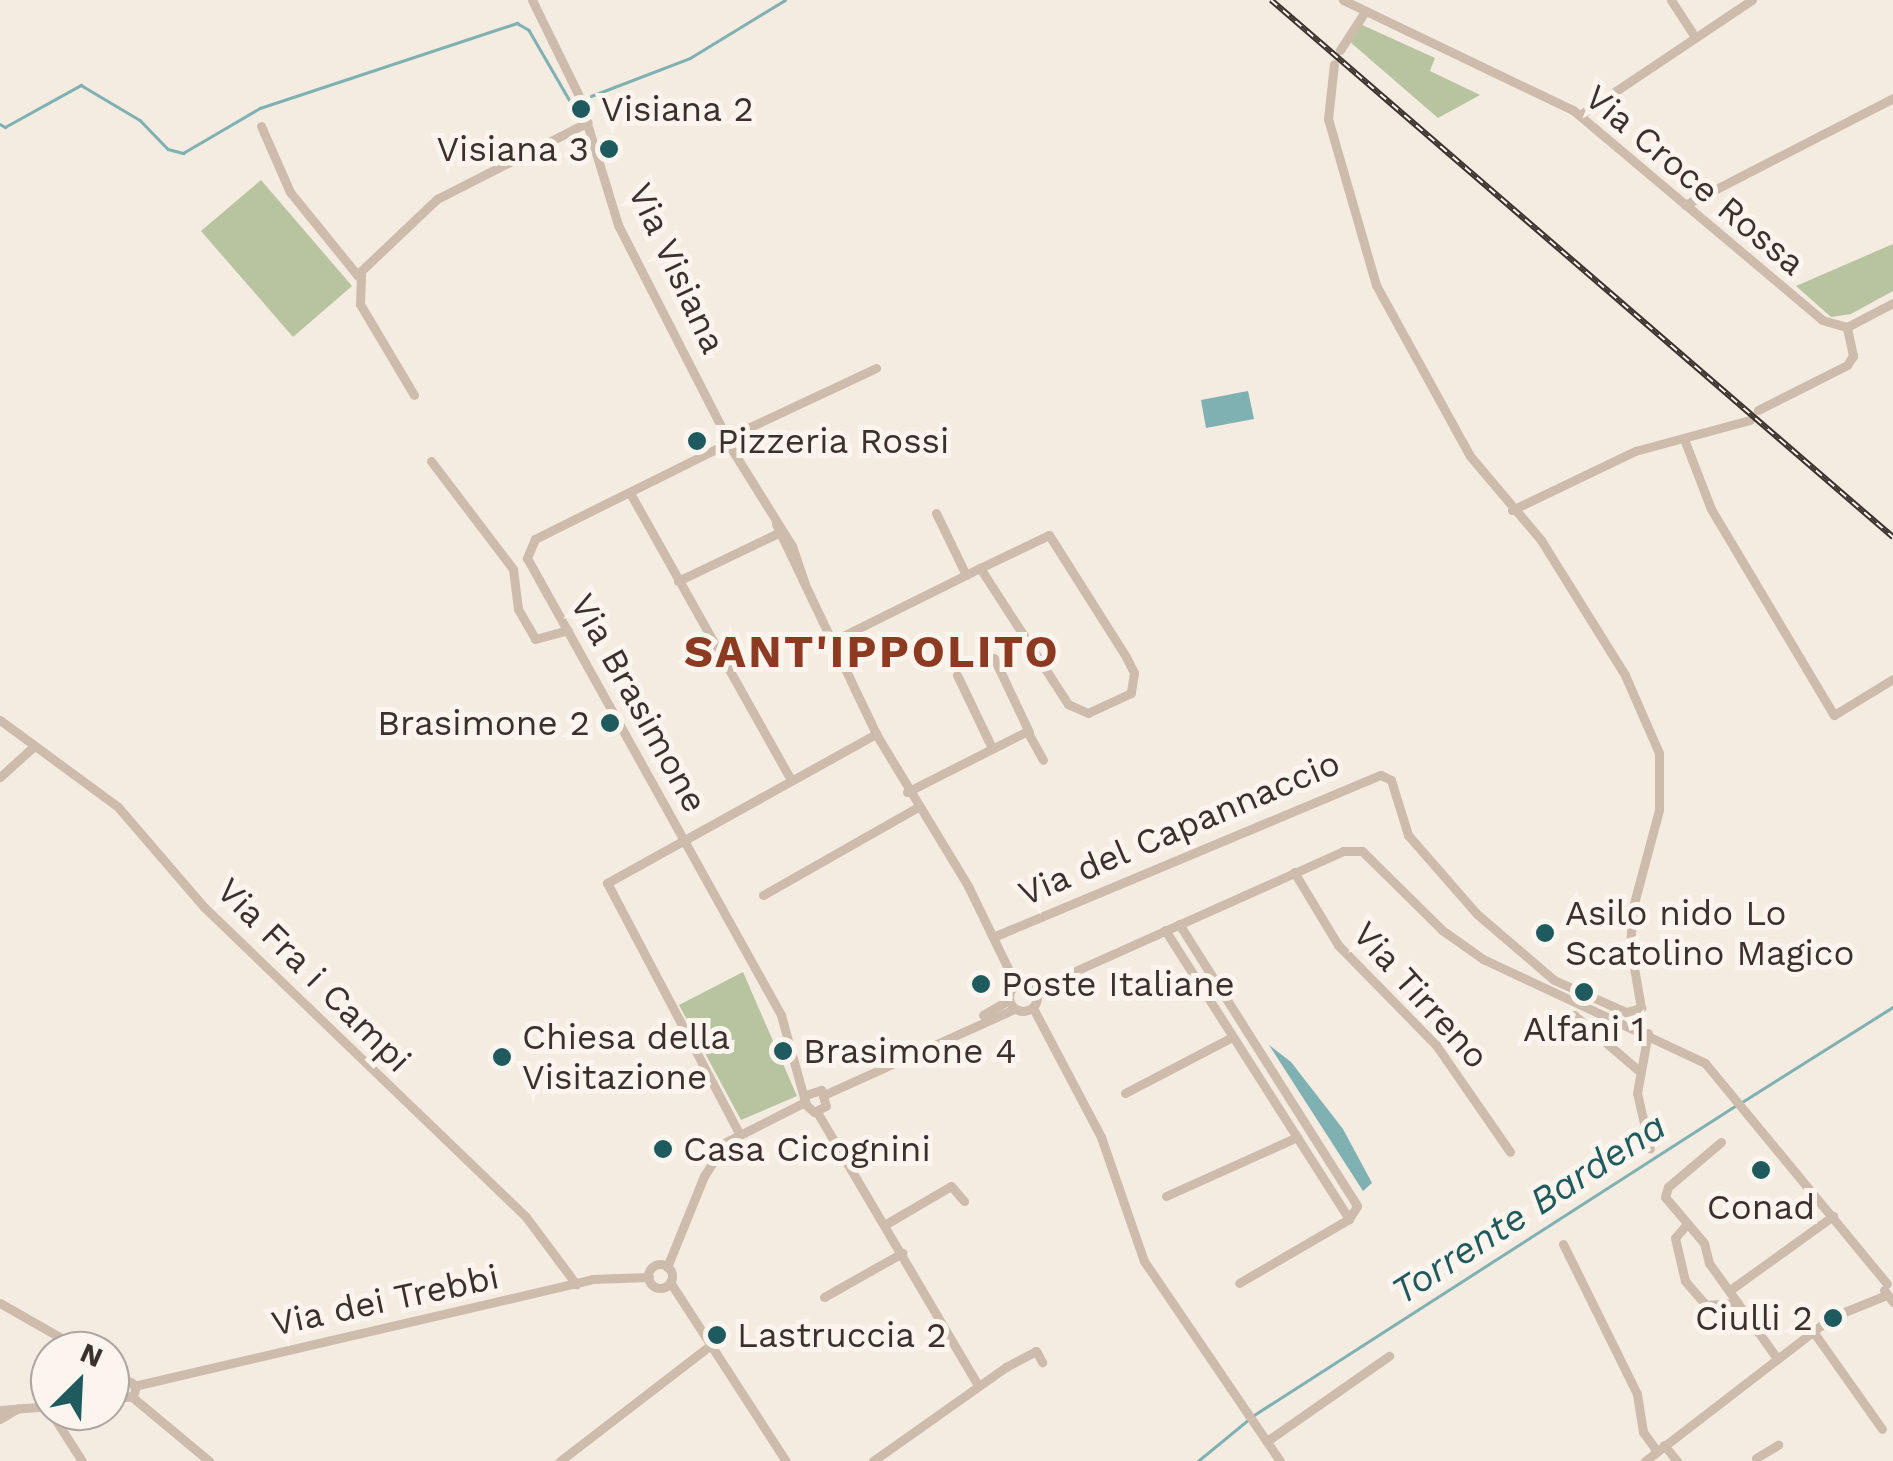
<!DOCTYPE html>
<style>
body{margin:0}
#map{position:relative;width:1893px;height:1461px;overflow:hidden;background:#f4ebe1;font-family:"Work Sans",sans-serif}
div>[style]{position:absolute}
.green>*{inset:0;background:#b8c4a0}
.water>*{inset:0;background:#7fb0b2}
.stream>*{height:2.5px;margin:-1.25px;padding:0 1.25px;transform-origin:1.25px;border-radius:1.25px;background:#7fb0b2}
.minor>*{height:9px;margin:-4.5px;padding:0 4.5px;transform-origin:4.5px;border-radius:4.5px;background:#cdbbac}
.minor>.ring{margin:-4.5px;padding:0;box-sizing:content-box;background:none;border:9px solid #cdbbac;border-radius:50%}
.rail>*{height:6px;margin-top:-3px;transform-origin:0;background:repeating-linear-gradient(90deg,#fbf5ee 0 8px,#3b302b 0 16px);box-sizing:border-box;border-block:2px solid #3b302b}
.dots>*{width:28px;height:28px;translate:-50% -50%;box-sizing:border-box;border:5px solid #fbf5ee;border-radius:50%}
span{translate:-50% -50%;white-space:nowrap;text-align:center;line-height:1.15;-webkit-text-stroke:10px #fbf5ee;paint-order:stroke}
.poi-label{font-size:35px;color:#3b302b}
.left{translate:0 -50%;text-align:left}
.right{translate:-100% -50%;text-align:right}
.street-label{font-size:35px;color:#3b302b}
.water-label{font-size:38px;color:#1f5a5e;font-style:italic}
.district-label{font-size:45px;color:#8c3b22;font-weight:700;letter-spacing:2.5px}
.north{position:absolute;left:30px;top:1331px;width:100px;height:100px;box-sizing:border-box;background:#fbf5ee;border:2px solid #aea6a0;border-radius:50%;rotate:24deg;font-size:28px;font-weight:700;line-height:40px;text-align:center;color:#3b302b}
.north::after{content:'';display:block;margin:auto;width:35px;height:45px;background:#1f5a5e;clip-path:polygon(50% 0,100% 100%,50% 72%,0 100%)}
</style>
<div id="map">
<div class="green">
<div style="clip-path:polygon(1360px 24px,1435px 58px,1430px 71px,1480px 95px,1438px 118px,1349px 41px)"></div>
<div style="clip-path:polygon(261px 180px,352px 286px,293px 337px,201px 231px)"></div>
<div style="clip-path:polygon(1893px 244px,1893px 291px,1851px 314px,1831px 317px,1796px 286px)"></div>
<div style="clip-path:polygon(743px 972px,797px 1096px,741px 1120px,679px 1005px)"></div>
</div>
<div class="water">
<div style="clip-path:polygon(1248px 391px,1254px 419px,1206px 428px,1201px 400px)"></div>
<div style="clip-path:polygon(1269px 1045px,1291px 1062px,1343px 1129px,1372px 1183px,1363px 1191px)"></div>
</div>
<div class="stream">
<div style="left:591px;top:96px;width:106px;rotate:-21deg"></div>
<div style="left:690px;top:58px;width:111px;rotate:-31.4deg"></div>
<div style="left:0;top:124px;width:6px;rotate:31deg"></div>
<div style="left:5px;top:127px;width:87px;rotate:-28.9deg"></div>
<div style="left:81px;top:85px;width:69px;rotate:30.7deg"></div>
<div style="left:140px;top:120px;width:40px;rotate:46deg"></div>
<div style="left:168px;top:149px;width:16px;rotate:15deg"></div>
<div style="left:183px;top:153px;width:89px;rotate:-30.3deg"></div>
<div style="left:260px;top:108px;width:271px;rotate:-18.3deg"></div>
<div style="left:517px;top:23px;width:14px;rotate:30deg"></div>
<div style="left:529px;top:30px;width:82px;rotate:60deg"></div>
<div style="left:1742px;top:1102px;width:178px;rotate:-32.2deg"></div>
<div style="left:1254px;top:1415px;width:572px;rotate:-32.72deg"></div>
<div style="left:1198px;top:1461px;width:65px;rotate:-39.4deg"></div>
</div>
<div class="minor">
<div style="left:532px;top:0;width:105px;rotate:63.9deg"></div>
<div style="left:578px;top:94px;width:137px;rotate:73deg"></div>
<div style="left:618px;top:225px;width:235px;rotate:62.9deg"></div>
<div style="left:1343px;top:0;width:255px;rotate:25.6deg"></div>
<div style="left:1573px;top:110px;width:326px;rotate:40.1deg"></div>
<div style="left:1822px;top:320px;width:26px;rotate:16deg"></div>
<div style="left:1671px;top:0;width:44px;rotate:57deg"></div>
<div style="left:1340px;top:50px;width:44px;rotate:-57deg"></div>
<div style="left:1580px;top:115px;width:207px;rotate:-33.8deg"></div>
<div style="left:261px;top:126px;width:72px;rotate:66.3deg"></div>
<div style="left:290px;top:192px;width:108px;rotate:51deg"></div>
<div style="left:1685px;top:205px;width:234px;rotate:-27.2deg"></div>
<div style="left:1847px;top:327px;width:52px;rotate:-27.6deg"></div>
<div style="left:414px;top:395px;width:106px;rotate:-120.7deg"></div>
<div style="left:360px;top:304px;width:33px;rotate:-88deg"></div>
<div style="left:361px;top:271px;width:105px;rotate:-43.5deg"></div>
<div style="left:437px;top:199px;width:169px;rotate:-27deg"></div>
<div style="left:1758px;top:410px;width:100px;rotate:-26.8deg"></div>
<div style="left:1847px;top:365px;width:11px;rotate:-56deg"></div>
<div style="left:1853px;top:356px;width:30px;rotate:-102deg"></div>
<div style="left:733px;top:435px;width:158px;rotate:-25.1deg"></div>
<div style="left:1684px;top:439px;width:75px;rotate:68.9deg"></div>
<div style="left:1711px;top:509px;width:240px;rotate:59.2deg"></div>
<div style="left:1834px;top:715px;width:69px;rotate:-31.4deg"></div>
<div style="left:722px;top:446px;width:209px;rotate:153.6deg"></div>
<div style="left:535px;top:539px;width:21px;rotate:113deg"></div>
<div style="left:527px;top:558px;width:523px;rotate:60.93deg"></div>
<div style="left:781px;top:1015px;width:93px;rotate:74.5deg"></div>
<div style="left:806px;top:1105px;width:11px;rotate:41deg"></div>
<div style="left:814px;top:1112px;width:13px;rotate:-27deg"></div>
<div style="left:826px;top:1106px;width:17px;rotate:-107deg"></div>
<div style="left:821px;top:1090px;width:16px;rotate:162deg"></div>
<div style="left:731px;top:448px;width:115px;rotate:58.1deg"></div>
<div style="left:792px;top:546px;width:40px;rotate:71.1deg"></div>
<div style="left:431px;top:461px;width:136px;rotate:52.8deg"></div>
<div style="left:513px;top:569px;width:40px;rotate:82.9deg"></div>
<div style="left:518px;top:609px;width:34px;rotate:60deg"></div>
<div style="left:535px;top:639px;width:34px;rotate:-15deg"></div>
<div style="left:630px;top:493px;width:329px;rotate:60.7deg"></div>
<div style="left:1512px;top:510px;width:136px;rotate:-25.6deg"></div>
<div style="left:1635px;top:451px;width:119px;rotate:-15.1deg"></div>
<div style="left:936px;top:513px;width:69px;rotate:64.2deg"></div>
<div style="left:776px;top:524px;width:233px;rotate:64.5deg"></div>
<div style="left:876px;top:734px;width:178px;rotate:58.8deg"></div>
<div style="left:968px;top:886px;width:110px;rotate:64.1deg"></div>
<div style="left:678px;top:581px;width:109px;rotate:-25.6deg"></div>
<div style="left:833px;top:641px;width:164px;rotate:-26.4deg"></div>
<div style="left:980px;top:568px;width:76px;rotate:-25.6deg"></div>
<div style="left:1049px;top:535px;width:144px;rotate:57.7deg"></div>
<div style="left:1126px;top:657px;width:18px;rotate:63deg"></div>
<div style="left:1134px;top:673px;width:20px;rotate:99deg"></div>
<div style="left:1131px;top:693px;width:47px;rotate:155.1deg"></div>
<div style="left:1088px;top:713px;width:22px;rotate:-156deg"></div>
<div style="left:1068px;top:704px;width:162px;rotate:-122.9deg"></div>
<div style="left:994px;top:658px;width:82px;rotate:64.7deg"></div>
<div style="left:957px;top:675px;width:81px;rotate:64.4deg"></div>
<div style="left:0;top:720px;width:147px;rotate:36.4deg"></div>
<div style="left:118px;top:807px;width:132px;rotate:49.3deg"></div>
<div style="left:204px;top:907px;width:447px;rotate:43.9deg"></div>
<div style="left:526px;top:1217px;width:84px;rotate:53.3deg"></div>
<div style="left:0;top:777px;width:43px;rotate:-42.2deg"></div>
<div style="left:907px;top:792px;width:135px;rotate:-26.9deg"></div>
<div style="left:1027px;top:731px;width:33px;rotate:61deg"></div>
<div style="left:1294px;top:872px;width:85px;rotate:58.9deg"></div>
<div style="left:1338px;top:945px;width:140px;rotate:45.6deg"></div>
<div style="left:1436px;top:1045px;width:130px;rotate:55.3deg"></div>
<div style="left:763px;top:895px;width:176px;rotate:-29.6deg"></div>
<div style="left:1179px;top:924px;width:333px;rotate:57.7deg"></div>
<div style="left:1357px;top:1206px;width:15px;rotate:122deg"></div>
<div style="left:1349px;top:1219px;width:127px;rotate:149.8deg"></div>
<div style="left:1165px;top:930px;width:343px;rotate:57.5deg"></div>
<div style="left:993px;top:937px;width:420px;rotate:-22.7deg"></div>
<div style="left:1381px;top:775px;width:11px;rotate:27deg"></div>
<div style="left:1391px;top:780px;width:58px;rotate:72.8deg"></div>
<div style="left:1408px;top:835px;width:105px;rotate:48.9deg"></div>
<div style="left:1477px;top:914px;width:101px;rotate:40.6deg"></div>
<div style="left:1554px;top:980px;width:79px;rotate:24deg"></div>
<div style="left:1626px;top:1012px;width:16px;rotate:-15deg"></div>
<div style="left:1641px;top:1008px;width:65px;rotate:-99.8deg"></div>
<div style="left:1630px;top:944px;width:37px;rotate:-85deg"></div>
<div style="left:1633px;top:907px;width:100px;rotate:-75deg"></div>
<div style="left:1659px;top:810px;width:57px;rotate:-90deg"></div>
<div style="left:1659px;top:753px;width:85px;rotate:-113.6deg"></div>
<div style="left:1625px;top:675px;width:159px;rotate:-121.9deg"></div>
<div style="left:1541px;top:540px;width:110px;rotate:-130.2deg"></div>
<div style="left:1470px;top:456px;width:195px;rotate:-118.8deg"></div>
<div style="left:1376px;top:285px;width:173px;rotate:-106.1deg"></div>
<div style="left:1328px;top:119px;width:55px;rotate:-83.8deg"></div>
<div class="ring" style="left:1009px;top:983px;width:19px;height:19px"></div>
<div style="left:1035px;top:989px;width:338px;rotate:-24.1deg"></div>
<div style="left:1343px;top:851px;width:19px"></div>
<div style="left:1362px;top:851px;width:112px;rotate:44.6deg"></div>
<div style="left:1442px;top:930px;width:50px;rotate:35.3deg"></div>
<div style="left:1483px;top:959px;width:245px;rotate:25.1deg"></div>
<div style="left:1705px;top:1063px;width:286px;rotate:50.5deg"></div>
<div style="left:1033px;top:1008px;width:146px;rotate:62.2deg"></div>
<div style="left:1101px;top:1137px;width:131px;rotate:70.9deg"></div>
<div style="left:1144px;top:1261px;width:242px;rotate:55.8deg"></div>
<div style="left:983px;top:1015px;width:30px;rotate:-30deg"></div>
<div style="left:1574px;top:1015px;width:84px;rotate:40.7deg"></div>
<div style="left:1648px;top:1033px;width:61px;rotate:100.4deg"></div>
<div style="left:1637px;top:1093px;width:57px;rotate:76.9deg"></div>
<div style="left:1125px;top:1093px;width:121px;rotate:-27.6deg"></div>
<div style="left:826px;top:1094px;width:206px;rotate:-24.3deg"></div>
<div style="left:817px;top:1112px;width:317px;rotate:59.5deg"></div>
<div style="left:740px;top:1135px;width:285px;rotate:-117.8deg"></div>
<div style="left:607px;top:883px;width:308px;rotate:-29deg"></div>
<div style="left:1721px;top:1142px;width:70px;rotate:139.7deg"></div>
<div style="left:1668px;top:1187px;width:10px;rotate:107deg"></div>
<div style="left:1665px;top:1197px;width:60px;rotate:49.7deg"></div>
<div style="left:1704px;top:1243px;width:21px;rotate:76deg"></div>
<div style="left:1709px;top:1263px;width:115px;rotate:54.5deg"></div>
<div style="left:1166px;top:1196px;width:144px;rotate:-24.2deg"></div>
<div style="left:886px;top:1224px;width:75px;rotate:-30.3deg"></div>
<div style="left:951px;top:1186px;width:20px;rotate:49deg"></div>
<div style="left:1687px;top:1224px;width:18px;rotate:131deg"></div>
<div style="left:1675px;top:1238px;width:44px;rotate:76.9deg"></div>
<div style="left:1685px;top:1281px;width:32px;rotate:49deg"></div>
<div style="left:1706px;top:1305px;width:32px;rotate:-4deg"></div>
<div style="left:1563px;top:1244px;width:167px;rotate:63.7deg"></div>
<div style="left:1637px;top:1394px;width:38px;rotate:81deg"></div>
<div style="left:1643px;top:1432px;width:24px;rotate:54deg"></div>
<div class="ring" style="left:648px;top:1264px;width:15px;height:15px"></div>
<div style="left:667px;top:1267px;width:98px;rotate:-67.9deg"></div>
<div style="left:704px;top:1176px;width:40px;rotate:-57.1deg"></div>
<div style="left:726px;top:1142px;width:89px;rotate:-26.9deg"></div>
<div style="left:670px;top:1282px;width:213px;rotate:57.1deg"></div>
<div style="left:1730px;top:1290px;width:127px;rotate:-35.7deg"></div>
<div style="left:1884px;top:1290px;width:15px;rotate:53deg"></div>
<div style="left:824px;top:1297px;width:90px;rotate:-29.4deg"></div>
<div style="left:0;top:1303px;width:97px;rotate:29.7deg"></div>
<div style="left:1812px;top:1330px;width:121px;rotate:54.7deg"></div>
<div class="ring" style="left:119px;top:1381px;width:7px;height:7px"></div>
<div style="left:134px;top:1386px;width:470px;rotate:-13.1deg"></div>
<div style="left:592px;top:1279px;width:57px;rotate:-2deg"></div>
<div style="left:131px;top:1396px;width:102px;rotate:39.8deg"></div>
<div style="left:0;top:1410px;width:50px;rotate:-4.6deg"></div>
<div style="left:50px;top:1411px;width:59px;rotate:57.4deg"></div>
<div style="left:0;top:1419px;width:21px;rotate:-31deg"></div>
<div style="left:1267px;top:1441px;width:149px;rotate:-34.9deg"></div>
<div style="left:1664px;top:1445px;width:21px;rotate:51deg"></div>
<div style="left:1756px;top:1458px;width:26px;rotate:-31deg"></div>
<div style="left:560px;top:1461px;width:192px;rotate:-37.6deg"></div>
<div style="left:873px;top:1461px;width:163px;rotate:-35.3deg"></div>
<div style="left:1006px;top:1367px;width:34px;rotate:-28deg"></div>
<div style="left:1036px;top:1351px;width:13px;rotate:61deg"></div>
<div style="left:1645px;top:1461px;width:236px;rotate:-37.6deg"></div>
<div style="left:1832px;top:1317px;width:56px;rotate:-22deg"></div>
</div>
<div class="rail">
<div style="left:1271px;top:0;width:822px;rotate:40.81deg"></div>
</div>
<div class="dots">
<div style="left:581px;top:109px;background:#1f5a5e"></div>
<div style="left:609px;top:149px;background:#1f5a5e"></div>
<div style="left:697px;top:441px;background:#1f5a5e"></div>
<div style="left:610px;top:723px;background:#1f5a5e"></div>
<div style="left:1545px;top:933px;background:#1f5a5e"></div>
<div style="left:981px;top:984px;background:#1f5a5e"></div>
<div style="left:1584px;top:992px;background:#1f5a5e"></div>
<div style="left:783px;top:1051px;background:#1f5a5e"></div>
<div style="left:502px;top:1057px;background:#1f5a5e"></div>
<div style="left:663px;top:1149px;background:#1f5a5e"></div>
<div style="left:1761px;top:1170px;background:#1f5a5e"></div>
<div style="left:1833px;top:1318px;background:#1f5a5e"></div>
<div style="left:717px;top:1335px;background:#1f5a5e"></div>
</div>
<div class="poi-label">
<span class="left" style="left:601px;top:109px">Visiana 2</span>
<span class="right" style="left:589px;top:149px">Visiana 3</span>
<span class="left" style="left:717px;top:441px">Pizzeria Rossi</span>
<span class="right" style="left:590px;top:723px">Brasimone 2</span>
<span class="left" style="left:1565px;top:933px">Asilo nido Lo<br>Scatolino Magico</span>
<span class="left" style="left:1001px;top:984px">Poste Italiane</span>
<span style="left:1584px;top:1029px">Alfani 1</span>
<span class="left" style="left:522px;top:1057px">Chiesa della<br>Visitazione</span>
<span class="left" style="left:803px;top:1051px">Brasimone 4</span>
<span class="left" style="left:683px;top:1149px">Casa Cicognini</span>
<span style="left:1761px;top:1207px">Conad</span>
<span class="right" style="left:1813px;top:1318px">Ciulli 2</span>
<span class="left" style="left:737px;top:1335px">Lastruccia 2</span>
</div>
<div class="street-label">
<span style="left:1695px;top:180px;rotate:40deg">Via Croce Rossa</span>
<span style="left:677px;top:268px;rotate:65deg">Via Visiana</span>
<span style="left:639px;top:703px;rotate:61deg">Via Brasimone</span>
<span style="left:1179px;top:828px;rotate:-23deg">Via del Capannaccio</span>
<span style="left:314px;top:975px;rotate:45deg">Via Fra i Campi</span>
<span style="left:1421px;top:995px;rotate:48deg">Via Tirreno</span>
<span style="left:385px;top:1300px;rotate:-12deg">Via dei Trebbi</span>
</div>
<div class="water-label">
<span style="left:1529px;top:1209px;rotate:-33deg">Torrente Bardena</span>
</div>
<div class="district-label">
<span style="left:872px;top:652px">SANT'IPPOLITO</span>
</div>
<div class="north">N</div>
</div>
